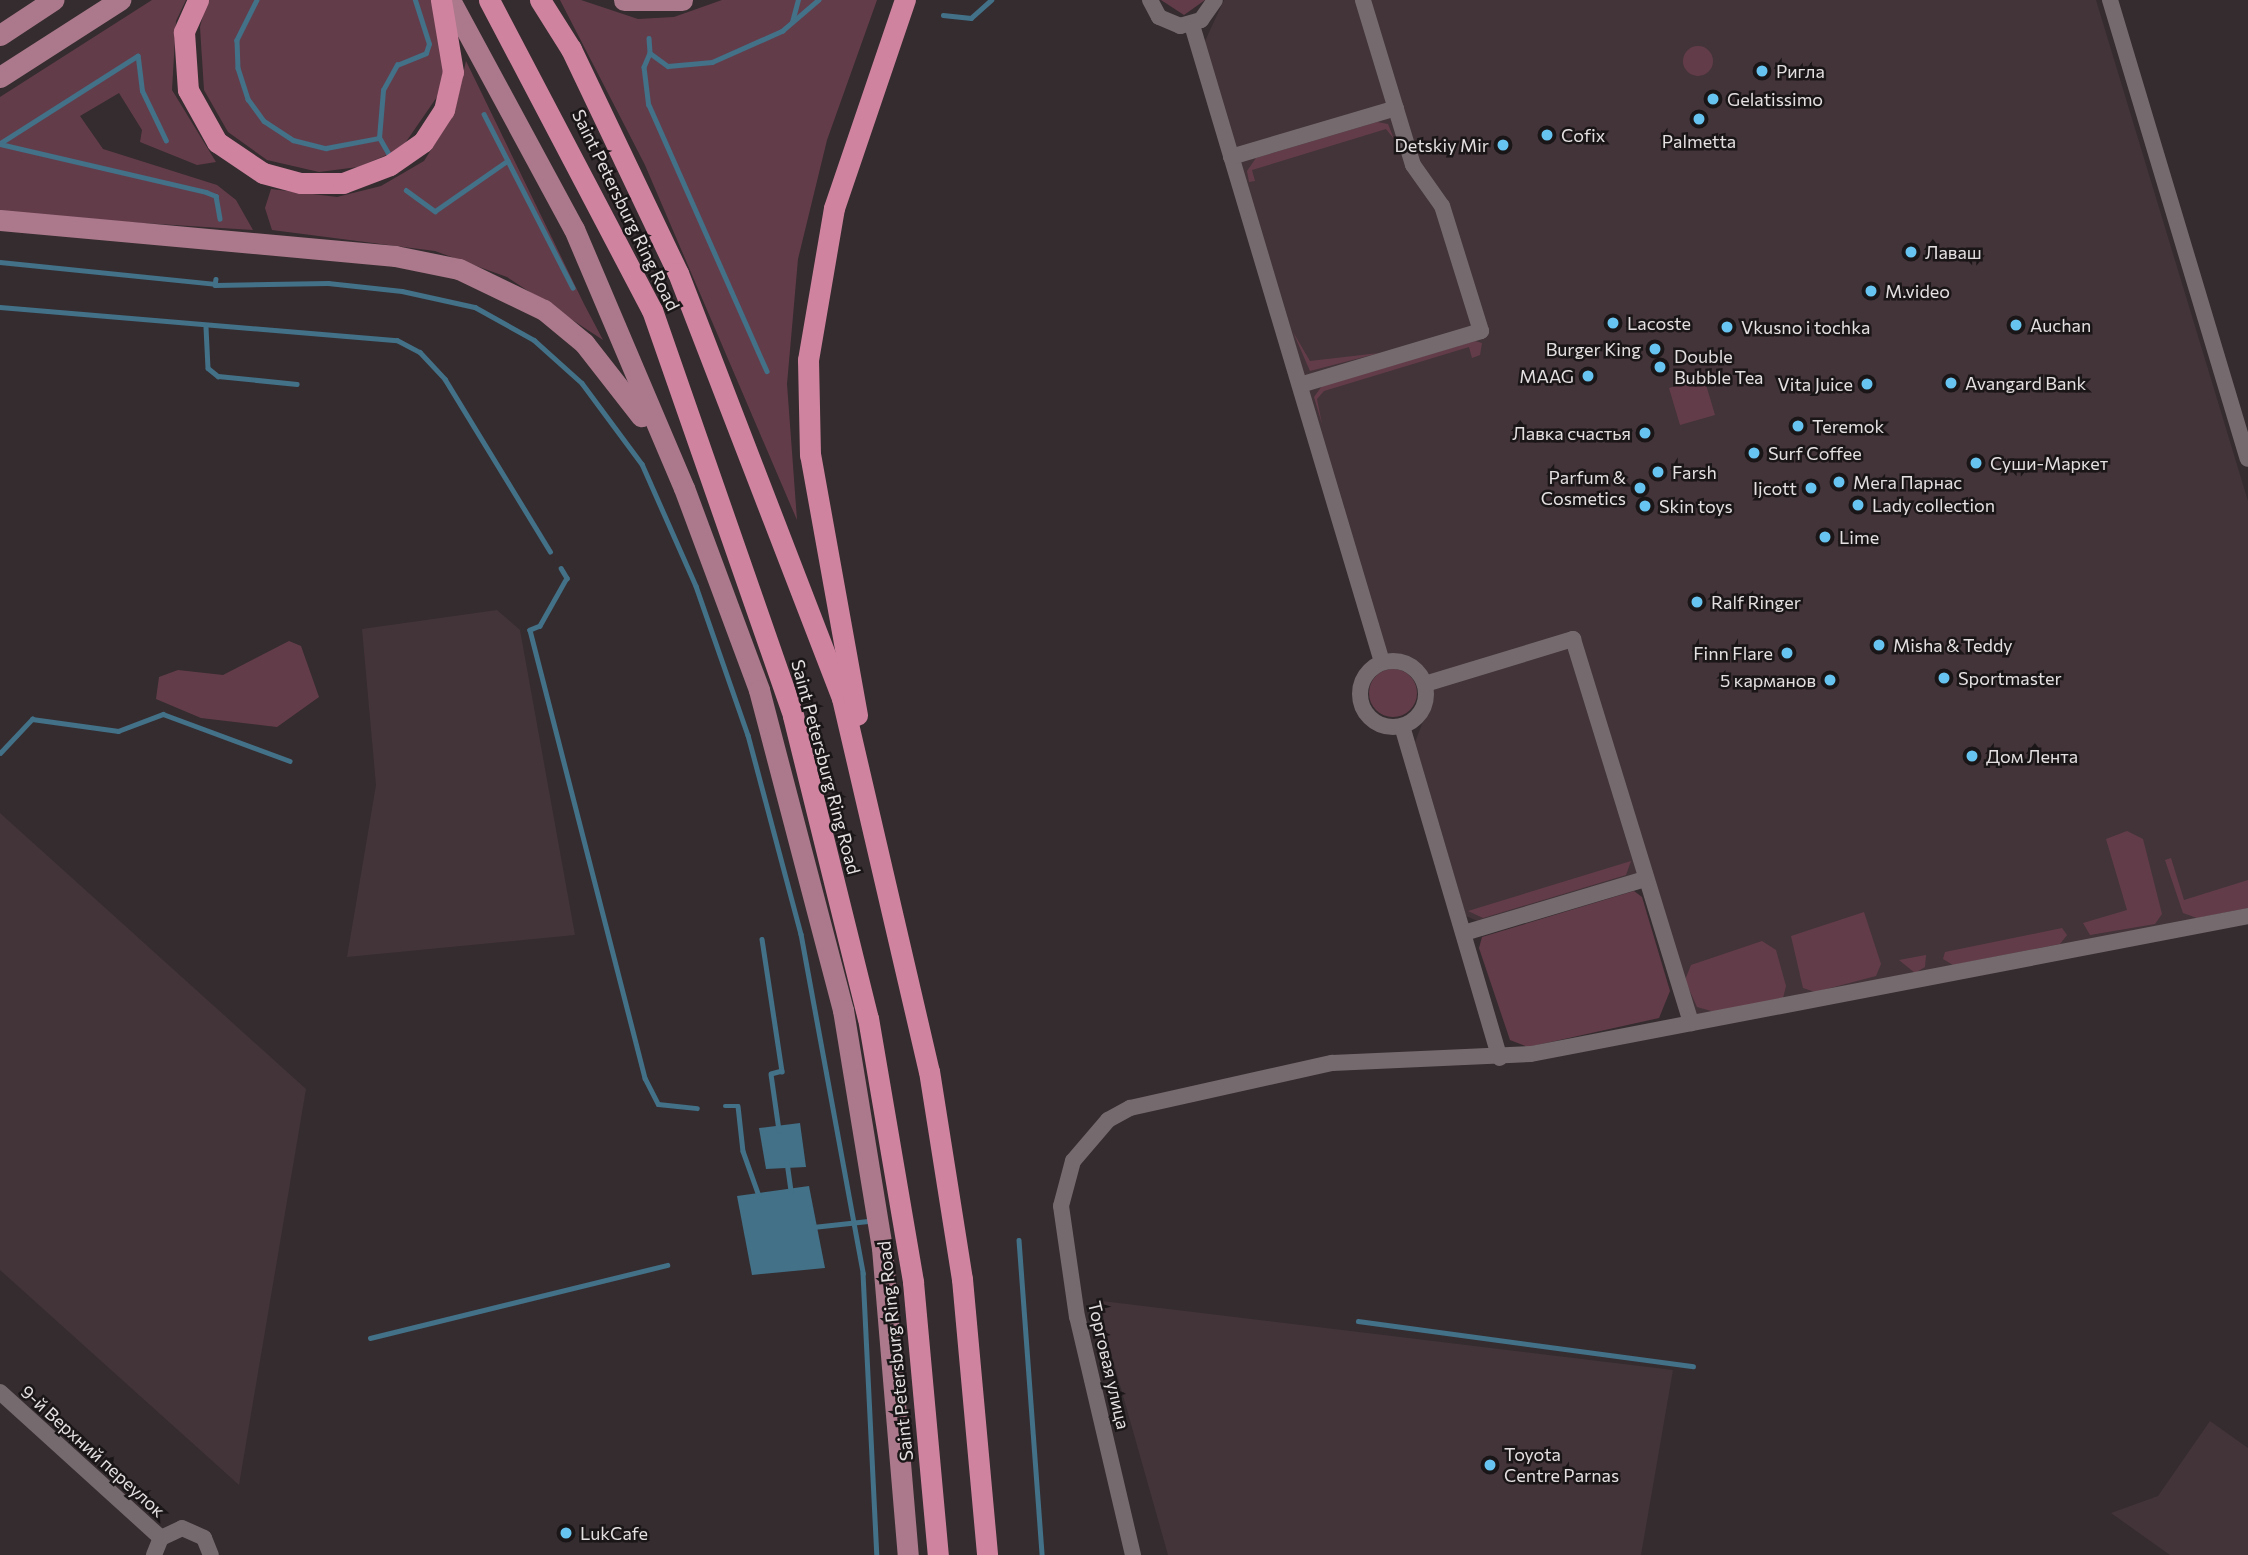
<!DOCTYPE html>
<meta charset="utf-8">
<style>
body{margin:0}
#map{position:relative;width:2248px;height:1555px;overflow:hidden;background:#352c2f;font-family:Commissioner,sans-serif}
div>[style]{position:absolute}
.built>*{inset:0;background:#433439}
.green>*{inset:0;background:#633c4a}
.round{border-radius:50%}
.water>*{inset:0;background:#427188}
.stream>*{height:4.5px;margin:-2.25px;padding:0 2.25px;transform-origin:2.25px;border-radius:2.25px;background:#427188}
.minor>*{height:16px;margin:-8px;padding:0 8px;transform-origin:8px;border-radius:8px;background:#756b6e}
.minor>.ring{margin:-8px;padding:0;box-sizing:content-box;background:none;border:16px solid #756b6e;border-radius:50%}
.major>*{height:21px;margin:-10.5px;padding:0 10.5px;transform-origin:10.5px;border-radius:10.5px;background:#ab798b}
.highway>*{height:21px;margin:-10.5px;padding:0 10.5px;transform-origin:10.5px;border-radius:10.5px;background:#cf839f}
.dots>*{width:19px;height:19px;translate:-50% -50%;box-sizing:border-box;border:4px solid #1a1617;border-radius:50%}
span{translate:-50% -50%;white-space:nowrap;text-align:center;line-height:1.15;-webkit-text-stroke:5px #1a1617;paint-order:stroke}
.poi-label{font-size:18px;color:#e4dfe0}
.left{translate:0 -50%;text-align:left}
.right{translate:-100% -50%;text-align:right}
.street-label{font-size:18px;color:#e4dfe0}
</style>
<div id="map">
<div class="built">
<div style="clip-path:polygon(1224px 0,2096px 0,2248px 501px,2248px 909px,1683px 1020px,1639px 876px,1482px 923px,1466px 916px,1415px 742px,1434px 694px,1419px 663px,1386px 653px,1204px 43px)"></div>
<div style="clip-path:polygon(497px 610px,520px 630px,575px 935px,347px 957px,376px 785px,362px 629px)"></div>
<div style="clip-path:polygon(0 813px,306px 1089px,239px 1485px,0 1270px)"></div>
<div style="clip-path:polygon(1102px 1301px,1673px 1370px,1641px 1555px,1168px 1555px,1105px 1332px)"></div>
<div style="clip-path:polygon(2210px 1421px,2248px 1448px,2248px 1555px,2170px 1555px,2111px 1513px,2158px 1496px)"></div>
</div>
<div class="green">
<div style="clip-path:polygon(152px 0,186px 0,176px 21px,172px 90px,216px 162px,197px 165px,140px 142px,142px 130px,119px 93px,80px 116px,103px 149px,217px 185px,236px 200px,253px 230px,0 214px,0 97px)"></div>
<div style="clip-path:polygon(207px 0,431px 0,446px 55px,439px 94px,401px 149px,358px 167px,319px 172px,267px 160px,228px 132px,204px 90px,200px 27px)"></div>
<div style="clip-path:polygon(560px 0,581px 0,638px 19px,674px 17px,722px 0,877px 0,827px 140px,798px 259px,787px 384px,797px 520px,645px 165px)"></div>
<div style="clip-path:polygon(1161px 0,1205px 0,1184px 15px)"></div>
<div class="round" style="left:1683px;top:46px;width:30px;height:30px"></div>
<div style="clip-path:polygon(466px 61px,584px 304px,603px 340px,507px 277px,435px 251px,272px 230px,265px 208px,271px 189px,337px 197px,381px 186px,424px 161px,454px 114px)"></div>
<div style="clip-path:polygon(1377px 122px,1388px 124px,1394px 139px,1386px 129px,1252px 170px,1255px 181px,1249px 182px,1247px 171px,1256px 158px)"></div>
<div style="clip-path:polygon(1293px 332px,1310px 361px,1379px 353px,1310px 371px)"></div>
<div style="clip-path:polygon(1475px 341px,1482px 343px,1480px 355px,1472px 358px,1469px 347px,1324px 391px,1317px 399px,1322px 424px,1314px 397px,1322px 386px)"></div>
<div style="clip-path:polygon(1704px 378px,1715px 415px,1680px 425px,1669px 388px)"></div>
<div style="clip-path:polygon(289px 641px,301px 646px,319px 697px,277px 727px,201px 718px,156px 699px,159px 677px,178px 670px,223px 675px)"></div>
<div class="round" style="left:1369px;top:669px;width:48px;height:48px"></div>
<div style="clip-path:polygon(2127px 831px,2143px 839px,2162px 914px,2155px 924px,2090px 935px,2083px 923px,2127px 910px,2106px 839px)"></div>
<div style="clip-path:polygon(2171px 858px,2184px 900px,2248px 880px,2248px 908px,2197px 918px,2183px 913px,2165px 860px)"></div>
<div style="clip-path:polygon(1631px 861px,1626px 875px,1483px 918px,1468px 911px)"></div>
<div style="clip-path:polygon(1634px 891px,1642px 897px,1670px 991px,1659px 1018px,1528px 1047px,1510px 1040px,1479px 948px,1482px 937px)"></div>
<div style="clip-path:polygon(1864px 912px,1881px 964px,1876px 976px,1815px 992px,1803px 988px,1791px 936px)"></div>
<div style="clip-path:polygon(2062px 928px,2067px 935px,2060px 944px,1953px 965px,1943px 959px,1945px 952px)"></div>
<div style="clip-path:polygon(1762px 941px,1776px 950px,1786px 986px,1783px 998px,1715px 1012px,1697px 1007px,1685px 980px,1691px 965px)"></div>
<div style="clip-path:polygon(1926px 955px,1925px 967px,1915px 973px,1899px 960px)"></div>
</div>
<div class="water">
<div style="clip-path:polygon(800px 1123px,806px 1167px,766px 1169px,759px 1128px)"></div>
<div style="clip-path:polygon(809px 1186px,825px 1268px,752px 1275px,737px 1196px)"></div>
</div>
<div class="stream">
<div style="left:257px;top:0;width:45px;rotate:116.6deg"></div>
<div style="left:237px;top:40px;width:28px;rotate:88deg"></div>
<div style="left:238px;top:68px;width:33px;rotate:72deg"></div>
<div style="left:248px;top:99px;width:27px;rotate:54deg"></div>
<div style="left:264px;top:121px;width:35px;rotate:33deg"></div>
<div style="left:293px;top:140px;width:34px;rotate:14deg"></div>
<div style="left:326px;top:148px;width:54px;rotate:-10.7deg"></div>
<div style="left:943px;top:15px;width:28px;rotate:6deg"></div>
<div style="left:971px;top:18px;width:27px;rotate:-42deg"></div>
<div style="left:792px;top:22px;width:23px;rotate:-75deg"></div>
<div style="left:649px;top:38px;width:15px;rotate:86deg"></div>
<div style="left:650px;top:53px;width:22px;rotate:36deg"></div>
<div style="left:668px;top:66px;width:44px;rotate:-5.2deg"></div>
<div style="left:712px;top:62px;width:77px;rotate:-23.9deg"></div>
<div style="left:782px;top:31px;width:48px;rotate:-40.7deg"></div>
<div style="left:650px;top:53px;width:15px;rotate:113deg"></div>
<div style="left:644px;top:67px;width:38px;rotate:83deg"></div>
<div style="left:649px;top:105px;width:291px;rotate:66.1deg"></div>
<div style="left:484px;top:114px;width:195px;rotate:62.9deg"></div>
<div style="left:166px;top:141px;width:55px;rotate:-115.6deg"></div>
<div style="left:142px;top:91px;width:35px;rotate:-97deg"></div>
<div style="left:138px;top:56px;width:164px;rotate:147.5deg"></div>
<div style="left:0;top:144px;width:212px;rotate:13.1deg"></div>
<div style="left:206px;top:192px;width:11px;rotate:22deg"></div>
<div style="left:216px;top:196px;width:23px;rotate:80deg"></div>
<div style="left:389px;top:155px;width:20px;rotate:-120deg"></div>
<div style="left:379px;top:138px;width:48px;rotate:-85.2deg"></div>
<div style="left:383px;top:90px;width:29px;rotate:-61deg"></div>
<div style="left:397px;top:65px;width:31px;rotate:-22deg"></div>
<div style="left:426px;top:53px;width:9px;rotate:-72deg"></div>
<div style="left:429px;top:44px;width:46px;rotate:-107.7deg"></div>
<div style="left:406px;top:190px;width:36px;rotate:36deg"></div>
<div style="left:435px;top:211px;width:88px;rotate:-34.8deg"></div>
<div style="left:0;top:262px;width:216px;rotate:5.8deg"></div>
<div style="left:216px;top:279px;width:6px;rotate:99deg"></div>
<div style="left:215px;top:285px;width:113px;rotate:-1deg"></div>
<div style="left:328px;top:283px;width:74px;rotate:6.2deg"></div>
<div style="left:402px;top:291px;width:75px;rotate:12.4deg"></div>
<div style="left:475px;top:307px;width:68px;rotate:29.2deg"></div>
<div style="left:534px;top:340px;width:64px;rotate:41.9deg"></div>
<div style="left:582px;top:383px;width:101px;rotate:53.5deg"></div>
<div style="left:642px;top:464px;width:133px;rotate:66.1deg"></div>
<div style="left:696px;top:586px;width:158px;rotate:70.8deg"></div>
<div style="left:748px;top:735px;width:206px;rotate:75.1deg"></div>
<div style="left:801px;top:934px;width:345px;rotate:79.6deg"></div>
<div style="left:863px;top:1273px;width:282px;rotate:87.2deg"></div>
<div style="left:0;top:307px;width:398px;rotate:4.8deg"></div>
<div style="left:397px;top:340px;width:26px;rotate:28deg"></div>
<div style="left:420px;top:352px;width:37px;rotate:47deg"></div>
<div style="left:445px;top:379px;width:202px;rotate:58.6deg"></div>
<div style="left:206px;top:327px;width:41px;rotate:87.2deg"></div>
<div style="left:208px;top:368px;width:13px;rotate:39deg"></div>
<div style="left:218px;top:376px;width:79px;rotate:5.8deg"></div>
<div style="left:561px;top:568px;width:12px;rotate:59deg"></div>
<div style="left:567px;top:578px;width:55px;rotate:119.4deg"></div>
<div style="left:540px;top:626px;width:11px;rotate:158deg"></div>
<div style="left:530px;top:630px;width:463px;rotate:75.6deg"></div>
<div style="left:645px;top:1078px;width:29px;rotate:63deg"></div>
<div style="left:658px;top:1104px;width:39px;rotate:6deg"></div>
<div style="left:0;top:753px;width:47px;rotate:-46.7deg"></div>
<div style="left:32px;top:719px;width:87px;rotate:7.9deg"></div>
<div style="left:118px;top:731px;width:48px;rotate:-20.7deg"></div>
<div style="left:163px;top:714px;width:135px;rotate:20.3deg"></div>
<div style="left:762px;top:939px;width:134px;rotate:81.4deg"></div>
<div style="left:782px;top:1071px;width:11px;rotate:165deg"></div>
<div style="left:771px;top:1074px;width:57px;rotate:81.9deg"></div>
<div style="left:725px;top:1106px;width:13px"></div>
<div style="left:738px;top:1106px;width:45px;rotate:83.7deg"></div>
<div style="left:743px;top:1151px;width:48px;rotate:70.4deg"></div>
<div style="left:787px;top:1162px;width:30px;rotate:82deg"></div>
<div style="left:813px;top:1227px;width:55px;rotate:-6.2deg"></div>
<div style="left:1019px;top:1240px;width:316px;rotate:85.8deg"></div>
<div style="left:1358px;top:1321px;width:338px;rotate:7.7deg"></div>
<div style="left:370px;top:1338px;width:306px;rotate:-13.8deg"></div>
</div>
<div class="minor">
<div style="left:1150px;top:0;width:19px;rotate:62deg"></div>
<div style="left:1159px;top:17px;width:23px;rotate:23deg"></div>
<div style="left:1180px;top:26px;width:22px;rotate:-16deg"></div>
<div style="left:1201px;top:20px;width:24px;rotate:-55deg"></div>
<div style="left:2110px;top:0;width:479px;rotate:73.3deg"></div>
<div style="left:1192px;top:25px;width:665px;rotate:73.39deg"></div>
<div style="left:1231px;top:157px;width:172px;rotate:-16.5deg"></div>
<div style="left:1300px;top:385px;width:189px;rotate:-16.6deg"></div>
<div style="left:1481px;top:331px;width:131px;rotate:-107.3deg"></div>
<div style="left:1442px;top:206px;width:50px;rotate:-125.3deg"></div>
<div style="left:1413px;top:165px;width:172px;rotate:-106.9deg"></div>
<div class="ring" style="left:1360px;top:661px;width:50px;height:50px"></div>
<div style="left:1425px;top:684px;width:155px;rotate:-16.9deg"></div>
<div style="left:1573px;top:639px;width:402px;rotate:72.9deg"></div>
<div style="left:1402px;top:726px;width:346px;rotate:73.6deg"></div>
<div style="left:1464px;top:933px;width:189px;rotate:-16.6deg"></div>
<div style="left:0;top:1392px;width:217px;rotate:42.2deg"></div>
<div style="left:154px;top:1555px;width:18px;rotate:-68deg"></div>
<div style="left:161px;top:1538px;width:23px;rotate:-25deg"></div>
<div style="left:182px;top:1528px;width:24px;rotate:24deg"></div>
<div style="left:204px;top:1538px;width:18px;rotate:68deg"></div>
<div style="left:1133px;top:1555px;width:244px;rotate:-103.2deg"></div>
<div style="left:1077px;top:1317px;width:112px;rotate:-98.2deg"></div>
<div style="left:1061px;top:1206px;width:47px;rotate:-75.1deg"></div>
<div style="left:1073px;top:1161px;width:54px;rotate:-49.5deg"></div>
<div style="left:1108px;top:1120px;width:25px;rotate:-29deg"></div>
<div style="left:1130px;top:1108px;width:207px;rotate:-12.6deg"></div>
<div style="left:1332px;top:1063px;width:199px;rotate:-2.6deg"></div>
<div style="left:1531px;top:1054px;width:730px;rotate:-10.89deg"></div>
</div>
<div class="major">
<div style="left:450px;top:0;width:260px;rotate:61.6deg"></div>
<div style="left:574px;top:229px;width:281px;rotate:67deg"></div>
<div style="left:684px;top:488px;width:215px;rotate:69.6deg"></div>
<div style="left:759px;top:690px;width:331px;rotate:75.3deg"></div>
<div style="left:843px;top:1010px;width:241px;rotate:80.7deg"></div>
<div style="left:882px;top:1248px;width:308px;rotate:85.2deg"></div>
<div style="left:624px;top:0;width:58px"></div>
<div style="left:0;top:35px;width:64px;rotate:-33.4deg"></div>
<div style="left:0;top:77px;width:143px;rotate:-32.7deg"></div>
<div style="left:0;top:220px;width:397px;rotate:5.2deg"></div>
<div style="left:395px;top:256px;width:65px;rotate:11.5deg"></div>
<div style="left:459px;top:269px;width:94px;rotate:25.8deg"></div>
<div style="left:544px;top:310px;width:52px;rotate:39.5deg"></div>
<div style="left:584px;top:343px;width:93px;rotate:52deg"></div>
</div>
<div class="highway">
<div style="left:198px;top:0;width:35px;rotate:114deg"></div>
<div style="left:184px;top:32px;width:58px;rotate:86.1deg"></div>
<div style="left:188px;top:90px;width:60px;rotate:60.9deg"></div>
<div style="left:217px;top:142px;width:55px;rotate:34deg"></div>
<div style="left:263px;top:173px;width:39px;rotate:15deg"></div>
<div style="left:301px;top:183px;width:42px"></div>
<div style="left:343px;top:183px;width:50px;rotate:-21deg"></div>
<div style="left:390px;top:165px;width:40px;rotate:-34.9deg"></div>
<div style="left:423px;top:142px;width:38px;rotate:-57deg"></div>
<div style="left:444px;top:110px;width:39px;rotate:-77deg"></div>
<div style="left:453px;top:72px;width:73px;rotate:-99.5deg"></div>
<div style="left:489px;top:0;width:350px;rotate:62.3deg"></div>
<div style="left:652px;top:310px;width:430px;rotate:70.8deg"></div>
<div style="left:793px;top:716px;width:311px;rotate:76.1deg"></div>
<div style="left:868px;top:1018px;width:268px;rotate:80.3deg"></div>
<div style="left:913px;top:1282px;width:274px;rotate:84.8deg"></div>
<div style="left:540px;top:0;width:58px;rotate:57.7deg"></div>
<div style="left:571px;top:49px;width:248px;rotate:64.5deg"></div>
<div style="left:678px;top:273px;width:456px;rotate:68.9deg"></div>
<div style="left:842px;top:698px;width:383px;rotate:76.9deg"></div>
<div style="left:929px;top:1071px;width:211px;rotate:81deg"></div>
<div style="left:962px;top:1279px;width:277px;rotate:84.8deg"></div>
<div style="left:857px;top:715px;width:264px;rotate:-100.2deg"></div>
<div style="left:810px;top:455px;width:95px;rotate:-91.2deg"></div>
<div style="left:808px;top:360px;width:154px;rotate:-80.3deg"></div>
<div style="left:834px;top:208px;width:220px;rotate:-71.2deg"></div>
</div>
<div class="dots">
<div style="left:1762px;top:71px;background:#67c4f0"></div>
<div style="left:1713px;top:99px;background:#67c4f0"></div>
<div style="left:1699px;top:119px;background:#67c4f0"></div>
<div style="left:1547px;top:135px;background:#67c4f0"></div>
<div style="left:1503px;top:145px;background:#67c4f0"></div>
<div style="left:1911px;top:252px;background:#67c4f0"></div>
<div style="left:1871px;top:291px;background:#67c4f0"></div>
<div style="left:1613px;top:323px;background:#67c4f0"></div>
<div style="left:2016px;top:325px;background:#67c4f0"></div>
<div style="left:1727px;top:327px;background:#67c4f0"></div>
<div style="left:1655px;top:349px;background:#67c4f0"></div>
<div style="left:1660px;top:367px;background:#67c4f0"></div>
<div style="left:1588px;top:376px;background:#67c4f0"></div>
<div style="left:1951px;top:383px;background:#67c4f0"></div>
<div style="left:1867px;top:384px;background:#67c4f0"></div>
<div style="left:1798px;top:426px;background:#67c4f0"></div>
<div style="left:1645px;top:433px;background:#67c4f0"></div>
<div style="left:1754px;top:453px;background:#67c4f0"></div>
<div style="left:1976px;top:463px;background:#67c4f0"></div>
<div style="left:1658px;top:472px;background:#67c4f0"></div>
<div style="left:1839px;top:482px;background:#67c4f0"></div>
<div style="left:1640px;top:488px;background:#67c4f0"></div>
<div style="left:1811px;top:488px;background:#67c4f0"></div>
<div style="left:1858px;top:505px;background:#67c4f0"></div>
<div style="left:1645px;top:506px;background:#67c4f0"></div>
<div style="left:1825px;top:537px;background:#67c4f0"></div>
<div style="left:1697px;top:602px;background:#67c4f0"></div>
<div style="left:1879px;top:645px;background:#67c4f0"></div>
<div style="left:1787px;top:653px;background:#67c4f0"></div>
<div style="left:1944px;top:678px;background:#67c4f0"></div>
<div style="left:1830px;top:680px;background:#67c4f0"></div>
<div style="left:1972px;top:756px;background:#67c4f0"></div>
<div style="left:1490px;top:1465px;background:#67c4f0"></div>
<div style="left:566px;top:1533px;background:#67c4f0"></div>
</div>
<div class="poi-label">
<span class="left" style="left:1776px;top:71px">Ригла</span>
<span class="left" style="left:1727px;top:99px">Gelatissimo</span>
<span class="left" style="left:1561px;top:135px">Cofix</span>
<span style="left:1699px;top:141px">Palmetta</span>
<span class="right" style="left:1489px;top:145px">Detskiy Mir</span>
<span class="left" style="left:1925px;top:252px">Лаваш</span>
<span class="left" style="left:1885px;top:291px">M.video</span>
<span class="left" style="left:1627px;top:323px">Lacoste</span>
<span class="left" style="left:2030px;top:325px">Auchan</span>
<span class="left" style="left:1741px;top:327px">Vkusno i tochka</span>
<span class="right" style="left:1641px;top:349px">Burger King</span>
<span class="left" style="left:1674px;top:367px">Double<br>Bubble Tea</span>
<span class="right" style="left:1574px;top:376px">MAAG</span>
<span class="left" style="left:1965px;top:383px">Avangard Bank</span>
<span class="right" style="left:1853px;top:384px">Vita Juice</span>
<span class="left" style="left:1812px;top:426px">Teremok</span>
<span class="right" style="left:1631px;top:433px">Лавка счастья</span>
<span class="left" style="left:1768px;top:453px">Surf Coffee</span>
<span class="left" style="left:1990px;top:463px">Суши-Маркет</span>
<span class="left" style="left:1672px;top:472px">Farsh</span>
<span class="right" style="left:1626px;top:488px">Parfum &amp;<br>Cosmetics</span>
<span class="left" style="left:1853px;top:482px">Мега Парнас</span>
<span class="right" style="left:1797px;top:488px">Ijcott</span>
<span class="left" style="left:1872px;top:505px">Lady collection</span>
<span class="left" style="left:1659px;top:506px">Skin toys</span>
<span class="left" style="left:1839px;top:537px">Lime</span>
<span class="left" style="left:1711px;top:602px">Ralf Ringer</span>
<span class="left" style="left:1893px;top:645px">Misha &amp; Teddy</span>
<span class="right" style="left:1773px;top:653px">Finn Flare</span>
<span class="left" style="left:1958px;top:678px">Sportmaster</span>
<span class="right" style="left:1816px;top:680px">5 карманов</span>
<span class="left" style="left:1986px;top:756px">Дом Лента</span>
<span class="left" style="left:1504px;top:1465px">Toyota<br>Centre Parnas</span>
<span class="left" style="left:580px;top:1533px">LukCafe</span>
</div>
<div class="street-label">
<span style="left:626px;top:210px;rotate:64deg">Saint Petersburg Ring Road</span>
<span style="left:826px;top:767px;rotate:75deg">Saint Petersburg Ring Road</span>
<span style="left:895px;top:1351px;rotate:-96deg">Saint Petersburg Ring Road</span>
<span style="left:1109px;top:1365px;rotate:77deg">Торговая улица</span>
<span style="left:93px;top:1451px;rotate:42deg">9-й Верхний переулок</span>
</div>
</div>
